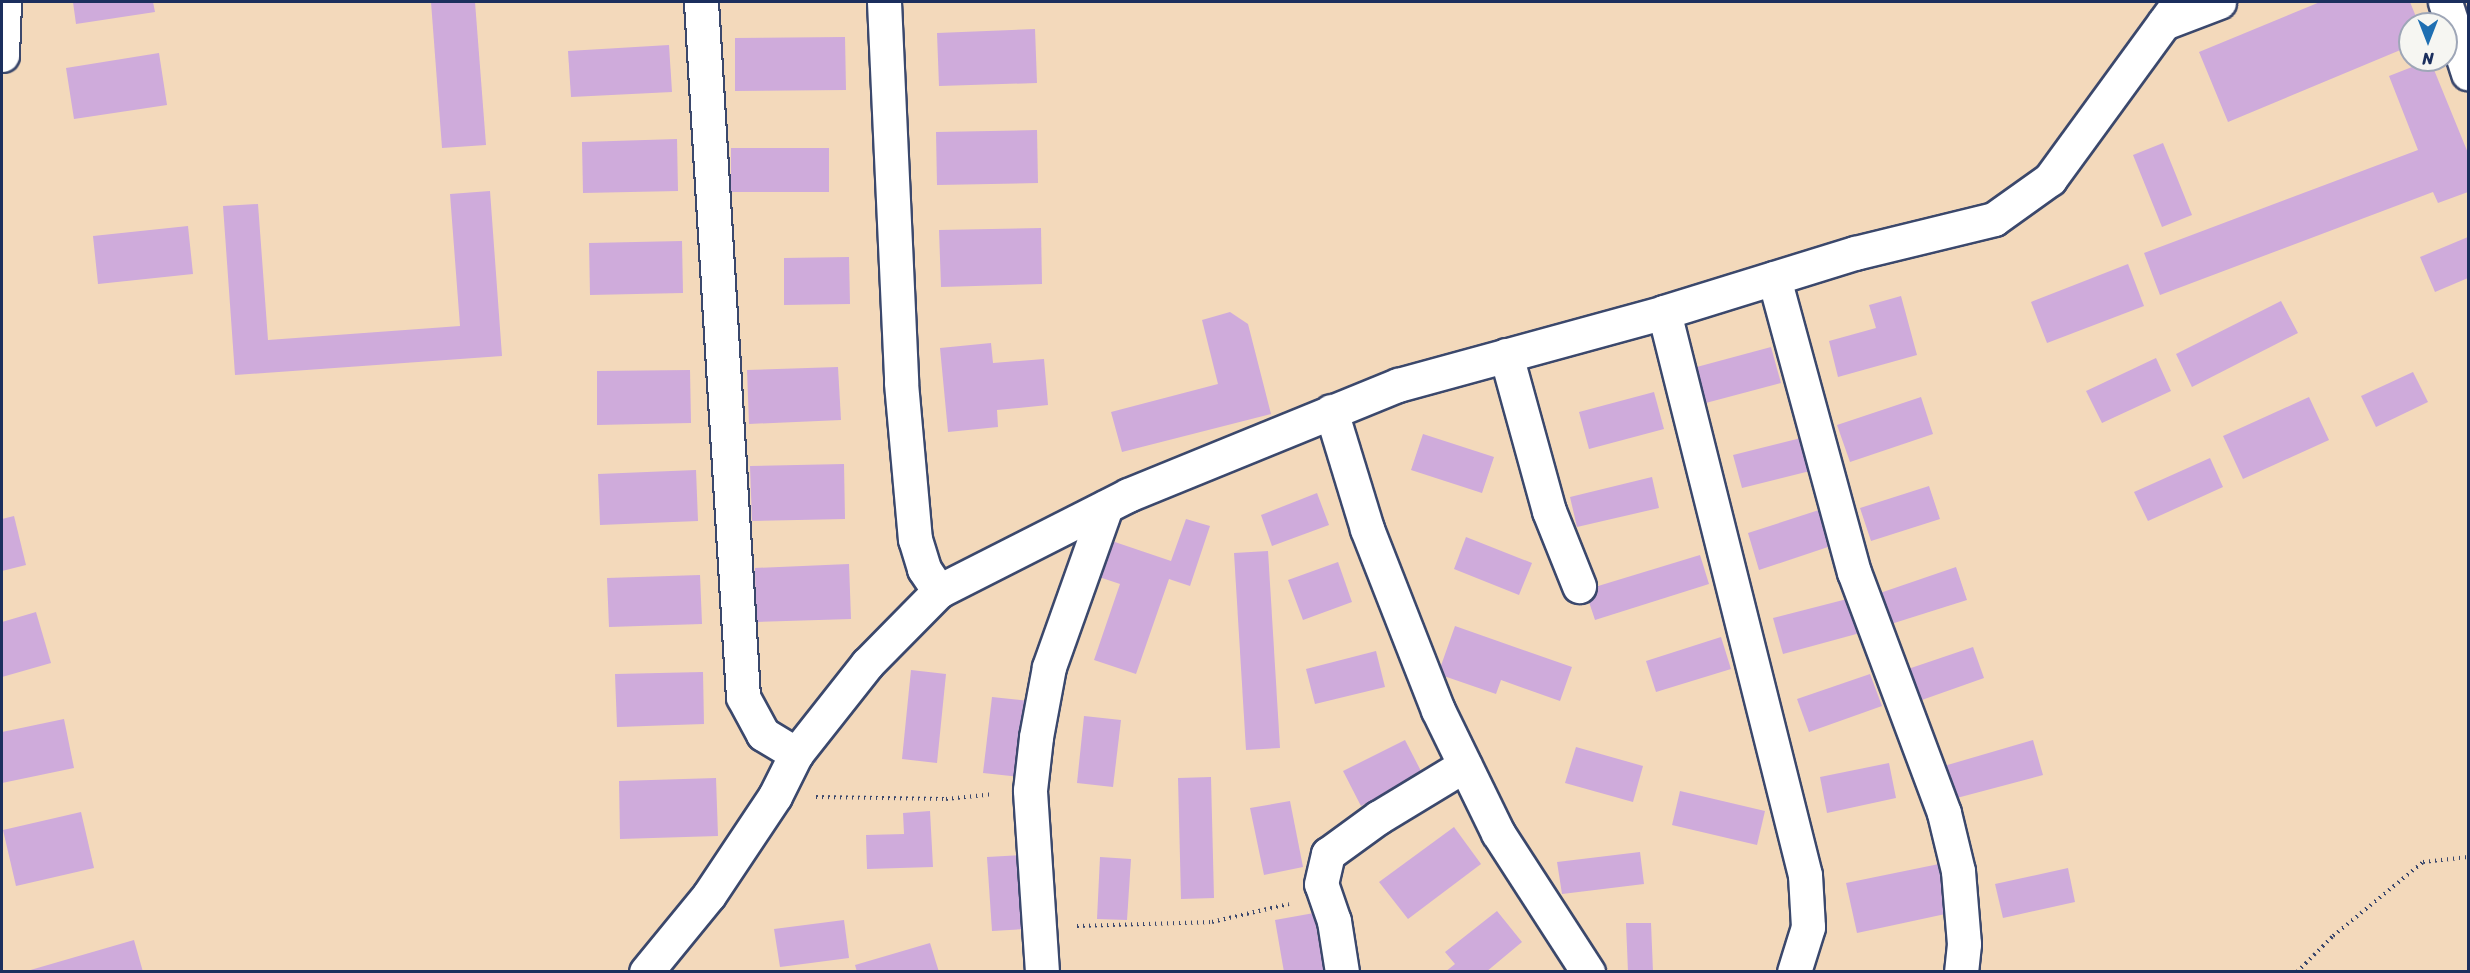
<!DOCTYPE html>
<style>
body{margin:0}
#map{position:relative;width:2470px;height:973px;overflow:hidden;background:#f3d9bb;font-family:Sriracha,sans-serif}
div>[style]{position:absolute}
.building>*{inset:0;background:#cfabdb}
.path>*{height:4px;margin-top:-2px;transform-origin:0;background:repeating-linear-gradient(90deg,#3b486c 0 1.5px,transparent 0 6px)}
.roads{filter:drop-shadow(2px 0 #3b486c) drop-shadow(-2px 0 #3b486c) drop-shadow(0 2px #3b486c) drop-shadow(0 -2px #3b486c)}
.minor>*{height:33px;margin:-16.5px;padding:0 16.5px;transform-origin:16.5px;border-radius:16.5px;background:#fff}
span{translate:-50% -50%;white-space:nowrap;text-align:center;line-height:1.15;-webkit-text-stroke:6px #f6f6f2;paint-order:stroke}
.frame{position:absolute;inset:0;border:3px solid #1b2f5e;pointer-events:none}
.north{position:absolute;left:2398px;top:12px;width:60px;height:60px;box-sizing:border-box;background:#f6f6f2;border:2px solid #9ea6b7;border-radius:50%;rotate:180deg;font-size:16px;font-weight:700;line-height:24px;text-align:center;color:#1b2f5e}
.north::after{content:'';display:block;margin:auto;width:21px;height:27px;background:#1f6fb2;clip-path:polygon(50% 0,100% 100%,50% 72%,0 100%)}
</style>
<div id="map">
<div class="building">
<div style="clip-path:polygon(73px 2px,153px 2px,155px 12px,76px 24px)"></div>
<div style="clip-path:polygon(431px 2px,475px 2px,486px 145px,442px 148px)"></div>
<div style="clip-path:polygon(2320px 2px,2410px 2px,2419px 24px,2410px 24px,2410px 46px,2228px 122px,2199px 52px)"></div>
<div style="clip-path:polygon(1035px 29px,1037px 83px,939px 86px,937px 33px)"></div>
<div style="clip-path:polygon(845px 37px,846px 90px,735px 91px,735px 38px)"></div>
<div style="clip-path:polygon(669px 45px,672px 92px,571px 97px,568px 51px)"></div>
<div style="clip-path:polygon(159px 53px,167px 105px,74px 119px,66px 68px)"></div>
<div style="clip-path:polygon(2430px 60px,2468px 153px,2468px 192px,2438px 203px,2433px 192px,2160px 295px,2144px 253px,2418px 150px,2389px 76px)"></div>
<div style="clip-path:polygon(1037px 130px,1038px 183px,937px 185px,936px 132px)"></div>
<div style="clip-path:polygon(677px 139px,678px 191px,583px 193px,582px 142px)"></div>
<div style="clip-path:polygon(2163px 143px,2192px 215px,2162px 227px,2133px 155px)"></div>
<div style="clip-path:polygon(731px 148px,829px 148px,829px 192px,731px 192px)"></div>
<div style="clip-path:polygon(490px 191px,502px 356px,235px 375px,223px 206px,258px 204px,268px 340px,460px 326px,450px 194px)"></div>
<div style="clip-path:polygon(188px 226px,193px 274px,98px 284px,93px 236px)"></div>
<div style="clip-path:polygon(1041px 228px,1042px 284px,941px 287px,939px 230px)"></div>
<div style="clip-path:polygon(2468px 237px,2468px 278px,2435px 292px,2420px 257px)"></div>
<div style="clip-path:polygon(682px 241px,683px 293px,590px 295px,589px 243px)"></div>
<div style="clip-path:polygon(849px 257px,850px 304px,784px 305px,784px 258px)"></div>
<div style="clip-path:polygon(2128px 264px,2144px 306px,2047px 343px,2031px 302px)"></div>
<div style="clip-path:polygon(1901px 296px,1917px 355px,1838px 377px,1829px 341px,1876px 328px,1869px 305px)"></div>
<div style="clip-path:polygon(2281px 301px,2298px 333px,2192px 387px,2176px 354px)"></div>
<div style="clip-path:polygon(1230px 312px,1248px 324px,1271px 414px,1122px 452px,1111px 412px,1218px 384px,1202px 320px)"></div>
<div style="clip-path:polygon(991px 343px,993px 363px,1044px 359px,1048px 405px,997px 410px,998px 427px,948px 432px,940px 348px)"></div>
<div style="clip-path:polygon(1771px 347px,1781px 383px,1702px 404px,1693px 368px)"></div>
<div style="clip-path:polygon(2156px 358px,2171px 391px,2102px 423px,2086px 391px)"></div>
<div style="clip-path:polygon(838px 367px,841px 420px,749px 424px,747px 370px)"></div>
<div style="clip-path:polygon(690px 370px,691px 423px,597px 425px,597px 371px)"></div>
<div style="clip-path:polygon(2413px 372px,2428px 402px,2376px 427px,2361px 396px)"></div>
<div style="clip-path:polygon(1654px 392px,1664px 429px,1589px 449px,1579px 412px)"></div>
<div style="clip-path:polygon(1921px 397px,1933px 434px,1850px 462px,1837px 425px)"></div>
<div style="clip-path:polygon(2309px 397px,2329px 440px,2243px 479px,2223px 436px)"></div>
<div style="clip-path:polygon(1423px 434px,1494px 457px,1482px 493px,1411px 470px)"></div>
<div style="clip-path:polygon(1805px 437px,1814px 470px,1742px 488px,1733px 455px)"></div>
<div style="clip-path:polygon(2210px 458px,2223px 487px,2148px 521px,2134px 492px)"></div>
<div style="clip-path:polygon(844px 464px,845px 519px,752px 521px,750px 466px)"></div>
<div style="clip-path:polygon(696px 470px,698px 521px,600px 525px,598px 474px)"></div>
<div style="clip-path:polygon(1652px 477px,1659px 508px,1577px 527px,1570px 497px)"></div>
<div style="clip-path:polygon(1929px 486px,1940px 519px,1871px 541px,1860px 508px)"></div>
<div style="clip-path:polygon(1317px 493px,1329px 525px,1272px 546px,1261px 515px)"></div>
<div style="clip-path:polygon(1819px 510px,1831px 546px,1759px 570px,1748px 533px)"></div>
<div style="clip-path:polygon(14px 516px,26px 565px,2px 571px,2px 519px)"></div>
<div style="clip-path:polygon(1186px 519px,1210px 526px,1190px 586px,1169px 579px,1136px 674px,1094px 660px,1120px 584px,1093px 575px,1106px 539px,1171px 561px)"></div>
<div style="clip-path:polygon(1466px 537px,1532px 563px,1519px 595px,1454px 569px)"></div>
<div style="clip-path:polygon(1268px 551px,1280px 748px,1246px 750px,1234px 553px)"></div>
<div style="clip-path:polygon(1700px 555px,1709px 584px,1595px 620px,1585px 590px)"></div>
<div style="clip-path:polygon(1338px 562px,1352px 602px,1303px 620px,1288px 580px)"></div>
<div style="clip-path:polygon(849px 564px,851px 619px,756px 622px,755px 568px)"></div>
<div style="clip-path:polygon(1956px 567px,1967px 600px,1891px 624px,1880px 593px)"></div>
<div style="clip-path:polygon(700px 575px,702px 624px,609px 627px,607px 578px)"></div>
<div style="clip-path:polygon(1851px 598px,1860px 633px,1783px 654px,1773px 618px)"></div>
<div style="clip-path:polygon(36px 612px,51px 663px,2px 677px,2px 622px)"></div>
<div style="clip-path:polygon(1455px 626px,1572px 667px,1560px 701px,1501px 680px,1496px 694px,1438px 674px)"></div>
<div style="clip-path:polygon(1721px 637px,1731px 669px,1656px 692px,1646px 661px)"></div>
<div style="clip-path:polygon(1973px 647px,1984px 678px,1919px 701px,1908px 669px)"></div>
<div style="clip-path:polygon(1376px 651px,1385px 687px,1315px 704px,1306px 669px)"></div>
<div style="clip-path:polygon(911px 670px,946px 674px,937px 763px,902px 759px)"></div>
<div style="clip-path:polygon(703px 672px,704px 724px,617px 727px,615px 674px)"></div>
<div style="clip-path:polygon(1870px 674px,1882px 706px,1809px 732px,1797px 699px)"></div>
<div style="clip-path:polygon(992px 697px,1029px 701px,1020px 777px,983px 773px)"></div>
<div style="clip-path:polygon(1084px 716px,1121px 720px,1113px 787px,1077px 783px)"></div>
<div style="clip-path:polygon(64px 719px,74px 768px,2px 783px,2px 732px)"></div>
<div style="clip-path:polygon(1405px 740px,1423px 775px,1361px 806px,1343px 771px)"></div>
<div style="clip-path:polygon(2033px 740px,2043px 775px,1953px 799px,1944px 766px)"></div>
<div style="clip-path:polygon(1576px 747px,1643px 766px,1633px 802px,1565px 783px)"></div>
<div style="clip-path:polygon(1889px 763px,1896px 798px,1827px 813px,1820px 777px)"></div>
<div style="clip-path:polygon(1211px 777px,1214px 898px,1181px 899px,1178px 778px)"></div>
<div style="clip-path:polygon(716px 778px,718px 836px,620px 839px,619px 781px)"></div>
<div style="clip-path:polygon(1680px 791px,1765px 811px,1757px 845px,1672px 825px)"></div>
<div style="clip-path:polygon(1290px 801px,1303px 867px,1264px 875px,1250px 808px)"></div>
<div style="clip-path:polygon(930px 811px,933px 867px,867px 869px,866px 835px,904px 834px,903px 813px)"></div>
<div style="clip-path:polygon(81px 812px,94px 868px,16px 886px,3px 830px)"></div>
<div style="clip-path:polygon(1454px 827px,1481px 864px,1408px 919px,1379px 882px)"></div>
<div style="clip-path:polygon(1640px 852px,1644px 884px,1562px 894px,1557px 862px)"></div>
<div style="clip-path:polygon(1021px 855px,1025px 929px,992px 931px,987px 857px)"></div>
<div style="clip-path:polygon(1100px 857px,1131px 859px,1127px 920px,1097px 919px)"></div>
<div style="clip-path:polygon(1939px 864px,1950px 913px,1857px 933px,1846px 883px)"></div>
<div style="clip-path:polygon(2068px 868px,2075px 902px,2003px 918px,1995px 884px)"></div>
<div style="clip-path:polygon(1497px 911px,1522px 942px,1486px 972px,1445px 972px,1455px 964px,1445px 952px)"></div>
<div style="clip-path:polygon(1314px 913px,1324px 972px,1284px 972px,1275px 920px)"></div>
<div style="clip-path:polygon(844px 920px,849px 958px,780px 967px,774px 929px)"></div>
<div style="clip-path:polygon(1626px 923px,1651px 923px,1653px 972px,1628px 972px)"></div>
<div style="clip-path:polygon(134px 940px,143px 972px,27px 972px,27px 971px)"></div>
<div style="clip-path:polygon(930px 943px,939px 972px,857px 972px,855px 965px)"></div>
</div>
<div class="path">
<div style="left:816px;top:797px;width:130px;rotate:0.9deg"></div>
<div style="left:946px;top:799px;width:48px;rotate:-5.9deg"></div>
<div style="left:1077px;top:926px;width:135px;rotate:-1.7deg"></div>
<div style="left:1212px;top:922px;width:79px;rotate:-13.2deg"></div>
<div style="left:2297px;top:972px;width:51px;rotate:-45deg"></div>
<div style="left:2333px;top:936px;width:117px;rotate:-39.4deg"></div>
<div style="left:2423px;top:862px;width:45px;rotate:-6.3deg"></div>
</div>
<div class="roads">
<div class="minor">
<div style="left:701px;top:2px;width:696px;rotate:86.54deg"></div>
<div style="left:743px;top:697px;width:42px;rotate:61.6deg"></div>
<div style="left:763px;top:734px;width:39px;rotate:31deg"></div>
<div style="left:884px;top:2px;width:381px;rotate:87.4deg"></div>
<div style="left:901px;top:383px;width:157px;rotate:84.9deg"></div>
<div style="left:915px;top:539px;width:31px;rotate:73deg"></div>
<div style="left:924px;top:569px;width:27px;rotate:56deg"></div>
<div style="left:2445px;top:2px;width:75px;rotate:72.1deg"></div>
<div style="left:2164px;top:23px;width:59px;rotate:-20.9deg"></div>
<div style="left:2px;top:55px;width:53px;rotate:-87.8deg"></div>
<div style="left:1774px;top:278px;width:305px;rotate:74.8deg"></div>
<div style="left:1854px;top:572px;width:257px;rotate:69.5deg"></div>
<div style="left:1944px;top:813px;width:60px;rotate:76.4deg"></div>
<div style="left:1958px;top:871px;width:73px;rotate:85.3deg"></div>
<div style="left:1964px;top:944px;width:28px;rotate:96deg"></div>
<div style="left:1664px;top:312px;width:580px;rotate:75.94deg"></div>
<div style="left:1805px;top:875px;width:52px;rotate:86.7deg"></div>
<div style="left:1808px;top:927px;width:47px;rotate:107.3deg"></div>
<div style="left:1506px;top:355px;width:162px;rotate:74.6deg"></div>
<div style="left:1549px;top:511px;width:81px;rotate:68.2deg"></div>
<div style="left:1331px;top:411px;width:123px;rotate:73deg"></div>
<div style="left:1367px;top:529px;width:194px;rotate:68.6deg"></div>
<div style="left:1438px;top:710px;width:137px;rotate:64deg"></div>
<div style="left:1498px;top:833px;width:166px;rotate:57.1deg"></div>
<div style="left:646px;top:972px;width:99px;rotate:-50.7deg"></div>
<div style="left:709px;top:895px;width:119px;rotate:-56.3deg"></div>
<div style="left:775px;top:796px;width:47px;rotate:-63.4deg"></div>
<div style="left:796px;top:754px;width:115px;rotate:-51.7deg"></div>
<div style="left:867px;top:664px;width:103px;rotate:-45.4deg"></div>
<div style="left:939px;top:591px;width:212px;rotate:-26.9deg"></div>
<div style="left:1128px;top:495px;width:292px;rotate:-22.2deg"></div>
<div style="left:1398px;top:385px;width:276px;rotate:-15.3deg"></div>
<div style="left:1664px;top:312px;width:200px;rotate:-17.2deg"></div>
<div style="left:1855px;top:253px;width:143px;rotate:-13.7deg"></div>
<div style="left:1994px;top:219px;width:69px;rotate:-35.5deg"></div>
<div style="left:2050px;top:179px;width:219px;rotate:-53.9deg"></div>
<div style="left:1042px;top:972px;width:182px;rotate:-93.8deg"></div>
<div style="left:1030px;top:790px;width:53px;rotate:-83.5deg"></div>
<div style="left:1036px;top:737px;width:71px;rotate:-79.5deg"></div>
<div style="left:1049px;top:667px;width:170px;rotate:-70.4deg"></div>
<div style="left:1342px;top:972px;width:52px;rotate:-98.9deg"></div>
<div style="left:1334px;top:921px;width:39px;rotate:-109deg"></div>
<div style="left:1321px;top:884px;width:31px;rotate:-77deg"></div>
<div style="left:1328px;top:854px;width:63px;rotate:-36deg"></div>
<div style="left:1379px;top:817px;width:100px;rotate:-31.2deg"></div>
</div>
</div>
<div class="frame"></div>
<div class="north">N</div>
</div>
